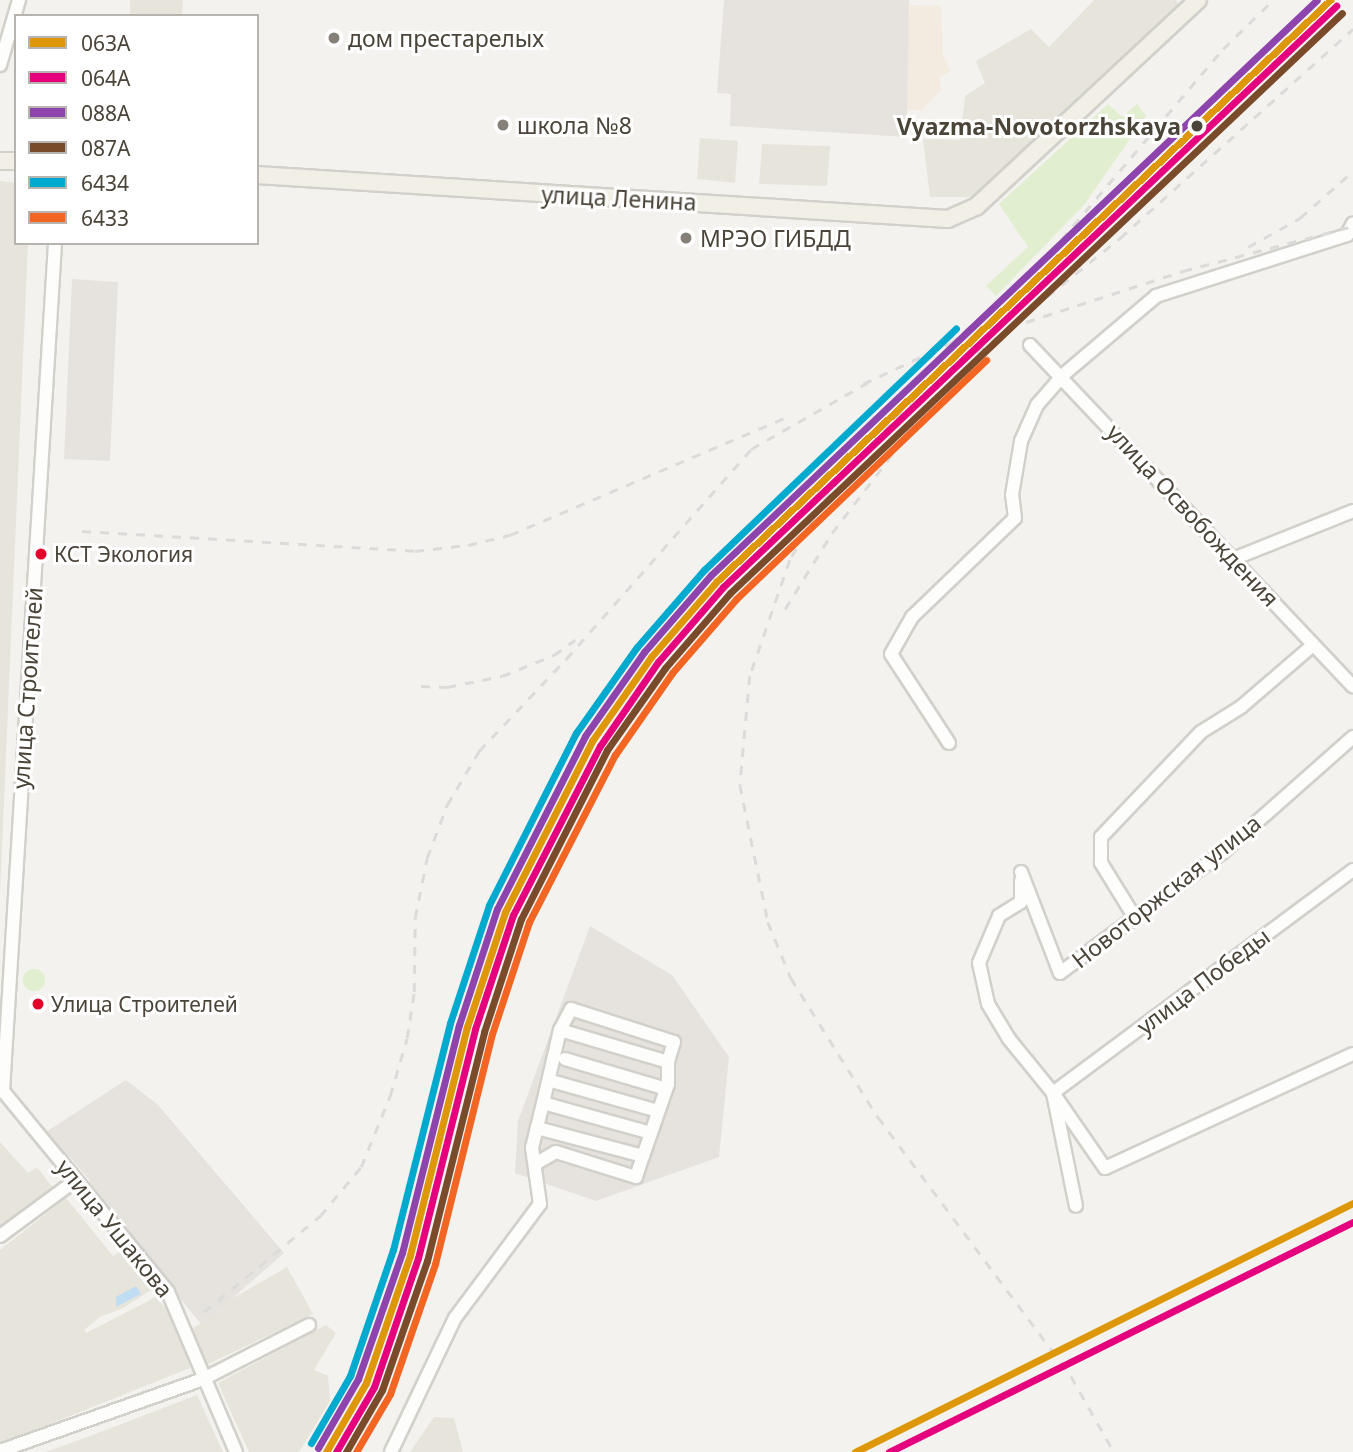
<!DOCTYPE html>
<meta charset="utf-8">
<style>
body{margin:0}
#map{position:relative;width:1353px;height:1452px;overflow:hidden;background:#f4f2ee;font-family:"Noto Sans",sans-serif}
div>[style]{position:absolute}
.residential>*{inset:0;background:#e7e4dc}
.commercial>*{inset:0;background:#f3ebdf}
.industrial>*{inset:0;background:#e6e2de}
.green>*{inset:0;background:#e1eecf}
.round{border-radius:50%}
.parking>*{inset:0;background:#e6e3df}
.water>*{inset:0;background:#c0ddf1}
.roads{filter:drop-shadow(2px 0 #d2d0cb) drop-shadow(-2px 0 #d2d0cb) drop-shadow(0 2px #d2d0cb) drop-shadow(0 -2px #d2d0cb)}
.minor>*{height:12px;margin:-6px;padding:0 6px;transform-origin:6px;border-radius:6px;background:#fdfdfc}
.major>*{height:16px;margin:-8px;padding:0 8px;transform-origin:8px;border-radius:8px;background:#f2efe6}
.rail>*{height:2.5px;margin-top:-1.25px;transform-origin:0;background:repeating-linear-gradient(90deg,#dbdbda 0 9px,transparent 0 18px)}
.rail-1>*{height:7px;margin:-3.5px;padding:0 3.5px;transform-origin:3.5px;border-radius:3.5px;background:#dd9709}
.rail-2>*{height:7px;margin:-3.5px;padding:0 3.5px;transform-origin:3.5px;border-radius:3.5px;background:#e5007d}
.rail-3>*{height:7px;margin:-3.5px;padding:0 3.5px;transform-origin:3.5px;border-radius:3.5px;background:#8e44ad}
.rail-4>*{height:7px;margin:-3.5px;padding:0 3.5px;transform-origin:3.5px;border-radius:3.5px;background:#7a4b2a}
.rail-5>*{height:7px;margin:-3.5px;padding:0 3.5px;transform-origin:3.5px;border-radius:3.5px;background:#00a9ce}
.rail-6>*{height:7px;margin:-3.5px;padding:0 3.5px;transform-origin:3.5px;border-radius:3.5px;background:#f26522}
.dots>*{width:19px;height:19px;translate:-50% -50%;box-sizing:border-box;border:4px solid #fff;border-radius:50%}
span{translate:-50% -50%;white-space:nowrap;text-align:center;line-height:1.15;-webkit-text-stroke:6px #fff;paint-order:stroke}
.bus-label{font-size:21px;color:#4b4439}
.left{translate:0 -50%;text-align:left}
.poi-label{font-size:23px;color:#4b4439}
.stop-label{font-size:23px;color:#4b4439;font-weight:700}
.right{translate:-100% -50%;text-align:right}
.street-label{font-size:23px;color:#4b4439}
.legend{position:absolute;left:14px;top:14px;width:245px;height:231px;box-sizing:border-box;background:#fff;border:2px solid #b7b4b0;margin:0;padding:9px 12px;list-style:none;font-size:21px;color:#4b4439}
.legend li{display:flex;align-items:center;gap:14px;height:35px}
.legend b{width:35px;border:2px solid #b7b4b0}
</style>
<div id="map">
<div class="residential">
<div style="clip-path:polygon(130px 0,183px 0,182px 16px,130px 16px)"></div>
<div style="clip-path:polygon(1094px 0,1176px 0,1179px 4px,976px 197px,930px 197px,923px 139px,960px 140px,965px 96px,985px 83px,976px 61px,1031px 29px,1049px 47px)"></div>
<div style="clip-path:polygon(700px 138px,738px 141px,735px 183px,697px 179px)"></div>
<div style="clip-path:polygon(762px 144px,830px 146px,827px 186px,759px 184px)"></div>
<div style="clip-path:polygon(0 181px,16px 183px,16px 243px,28px 243px,0 895px)"></div>
<div style="clip-path:polygon(0 1142px,28px 1173px,37px 1167px,53px 1188px,0 1228px)"></div>
<div style="clip-path:polygon(66px 1198px,113px 1256px,121px 1251px,151px 1290px,123px 1308px,100px 1317px,84px 1330px,86px 1333px,156px 1297px,174px 1318px,190px 1368px,0 1444px,0 1250px)"></div>
<div style="clip-path:polygon(287px 1267px,313px 1314px,206px 1365px,191px 1330px,222px 1308px,221px 1305px)"></div>
<div style="clip-path:polygon(326px 1325px,336px 1333px,314px 1370px,328px 1376px,330px 1401px,299px 1452px,249px 1452px,218px 1383px)"></div>
<div style="clip-path:polygon(197px 1395px,223px 1452px,45px 1452px,90px 1436px)"></div>
<div style="clip-path:polygon(434px 1417px,454px 1418px,463px 1452px,410px 1452px)"></div>
</div>
<div class="commercial">
<div style="clip-path:polygon(909px 5px,941px 6px,943px 55px,951px 71px,940px 77px,941px 90px,922px 110px,907px 110px)"></div>
</div>
<div class="industrial">
<div style="clip-path:polygon(724px 0,909px 0,907px 137px,730px 126px,731px 94px,717px 93px)"></div>
<div style="clip-path:polygon(590px 926px,672px 975px,729px 1057px,719px 1157px,596px 1201px,515px 1173px,518px 1121px)"></div>
<div style="clip-path:polygon(126px 1080px,158px 1105px,284px 1253px,202px 1325px,86px 1185px,90px 1181px,70px 1157px,60px 1158px,41px 1135px)"></div>
</div>
<div class="green">
<div style="clip-path:polygon(1108px 104px,1122px 117px,1137px 104px,1146px 116px,1084px 205px,996px 296px,986px 286px,1028px 247px,999px 204px)"></div>
<div class="round" style="left:23px;top:969px;width:22px;height:22px"></div>
</div>
<div class="parking">
<div style="clip-path:polygon(72px 279px,118px 282px,110px 461px,64px 459px)"></div>
</div>
<div class="water">
<div style="clip-path:polygon(136px 1286px,141px 1294px,116px 1307px,116px 1297px)"></div>
</div>
<div class="roads">
<div class="minor">
<div style="left:0;top:65px;width:68px;rotate:-73.7deg"></div>
<div style="left:1030px;top:345px;width:470px;rotate:46.6deg"></div>
<div style="left:1233px;top:559px;width:129px;rotate:-21.8deg"></div>
<div style="left:949px;top:743px;width:106px;rotate:-123.1deg"></div>
<div style="left:891px;top:654px;width:43px;rotate:-60.4deg"></div>
<div style="left:912px;top:617px;width:143px;rotate:-43.9deg"></div>
<div style="left:1015px;top:518px;width:23px;rotate:-97deg"></div>
<div style="left:1012px;top:495px;width:55px;rotate:-80.5deg"></div>
<div style="left:1021px;top:441px;width:39px;rotate:-66deg"></div>
<div style="left:1037px;top:405px;width:40px;rotate:-49deg"></div>
<div style="left:1063px;top:375px;width:122px;rotate:-40.3deg"></div>
<div style="left:1156px;top:296px;width:201px;rotate:-17.7deg"></div>
<div style="left:1347px;top:235px;width:13px;rotate:-63deg"></div>
<div style="left:1353px;top:870px;width:374px;rotate:143.4deg"></div>
<div style="left:1053px;top:1093px;width:91px;rotate:55.3deg"></div>
<div style="left:1105px;top:1168px;width:273px;rotate:-24.7deg"></div>
<div style="left:1021px;top:872px;width:108px;rotate:68.9deg"></div>
<div style="left:1060px;top:973px;width:203px;rotate:-36.6deg"></div>
<div style="left:1223px;top:852px;width:174px;rotate:-41.5deg"></div>
<div style="left:1021px;top:881px;width:21px;rotate:90deg"></div>
<div style="left:1021px;top:902px;width:26px;rotate:148deg"></div>
<div style="left:999px;top:916px;width:51px;rotate:113.1deg"></div>
<div style="left:979px;top:963px;width:42px;rotate:77.6deg"></div>
<div style="left:988px;top:1004px;width:41px;rotate:59deg"></div>
<div style="left:1009px;top:1039px;width:70px;rotate:50.8deg"></div>
<div style="left:1053px;top:1093px;width:115px;rotate:78.5deg"></div>
<div style="left:1135px;top:918px;width:65px;rotate:-121.7deg"></div>
<div style="left:1101px;top:863px;width:26px;rotate:-90deg"></div>
<div style="left:1101px;top:837px;width:145px;rotate:-46.4deg"></div>
<div style="left:1201px;top:732px;width:47px;rotate:-32deg"></div>
<div style="left:1241px;top:707px;width:95px;rotate:-40.7deg"></div>
<div style="left:560px;top:1030px;width:113px;rotate:16.5deg"></div>
<div style="left:565px;top:1059px;width:105px;rotate:16.5deg"></div>
<div style="left:555px;top:1082px;width:107px;rotate:15.7deg"></div>
<div style="left:3px;top:1091px;width:850px;rotate:-86.49deg"></div>
<div style="left:3px;top:1091px;width:260px;rotate:50.6deg"></div>
<div style="left:168px;top:1292px;width:174px;rotate:67deg"></div>
<div style="left:543px;top:1103px;width:112px;rotate:15.5deg"></div>
<div style="left:535px;top:1164px;width:24px;rotate:-30deg"></div>
<div style="left:556px;top:1152px;width:84px;rotate:17.4deg"></div>
<div style="left:636px;top:1177px;width:22px;rotate:-72deg"></div>
<div style="left:0;top:1236px;width:94px;rotate:-36.4deg"></div>
<div style="left:0;top:1451px;width:215px;rotate:-19.5deg"></div>
<div style="left:203px;top:1379px;width:119px;rotate:-27deg"></div>
<div style="left:391px;top:1452px;width:148px;rotate:-64.5deg"></div>
<div style="left:455px;top:1318px;width:142px;rotate:-53.3deg"></div>
<div style="left:540px;top:1204px;width:57px;rotate:-98.1deg"></div>
<div style="left:532px;top:1148px;width:46px;rotate:-76.3deg"></div>
<div style="left:543px;top:1103px;width:75px;rotate:-76.9deg"></div>
<div style="left:560px;top:1030px;width:24px;rotate:-62deg"></div>
<div style="left:571px;top:1009px;width:108px;rotate:17.8deg"></div>
<div style="left:674px;top:1042px;width:21px;rotate:107deg"></div>
<div style="left:668px;top:1062px;width:22px;rotate:90deg"></div>
<div style="left:668px;top:1084px;width:76px;rotate:109.1deg"></div>
<div style="left:643px;top:1156px;width:110px;rotate:-165.2deg"></div>
</div>
<div class="major">
<div style="left:0;top:161px;width:16px"></div>
<div style="left:257px;top:175px;width:692px;rotate:3.64deg"></div>
<div style="left:948px;top:219px;width:32px;rotate:-24deg"></div>
<div style="left:977px;top:206px;width:302px;rotate:-43deg"></div>
</div>
</div>
<div class="rail">
<div style="left:1248px;top:247px;width:60px;rotate:-29.1deg"></div>
<div style="left:1300px;top:218px;width:71px;rotate:-41.6deg"></div>
<div style="left:1038px;top:267px;width:286px;rotate:-49.7deg"></div>
<div style="left:1223px;top:49px;width:70px;rotate:-44.4deg"></div>
<div style="left:1026px;top:322px;width:165px;rotate:-18deg"></div>
<div style="left:1183px;top:271px;width:176px;rotate:-14.8deg"></div>
<div style="left:964px;top:346px;width:163px;rotate:133.3deg"></div>
<div style="left:852px;top:465px;width:47px;rotate:128.1deg"></div>
<div style="left:823px;top:502px;width:67px;rotate:119.6deg"></div>
<div style="left:790px;top:560px;width:123px;rotate:109deg"></div>
<div style="left:750px;top:676px;width:109px;rotate:95.2deg"></div>
<div style="left:740px;top:785px;width:140px;rotate:78.4deg"></div>
<div style="left:768px;top:922px;width:61px;rotate:67.7deg"></div>
<div style="left:791px;top:978px;width:164px;rotate:58deg"></div>
<div style="left:878px;top:1117px;width:323px;rotate:53.3deg"></div>
<div style="left:1071px;top:1376px;width:87px;rotate:60.5deg"></div>
<div style="left:977px;top:353px;width:184px;rotate:-38.8deg"></div>
<div style="left:1120px;top:238px;width:313px;rotate:-41.9deg"></div>
<div style="left:863px;top:384px;width:97px;rotate:-25deg"></div>
<div style="left:951px;top:343px;width:108px;rotate:-40.9deg"></div>
<div style="left:932px;top:400px;width:74px;rotate:-41.7deg"></div>
<div style="left:82px;top:531px;width:334px;rotate:3.4deg"></div>
<div style="left:415px;top:551px;width:53px;rotate:-6.5deg"></div>
<div style="left:468px;top:545px;width:43px;rotate:-13.4deg"></div>
<div style="left:510px;top:535px;width:303px;rotate:-23.1deg"></div>
<div style="left:785px;top:609px;width:89px;rotate:-58.3deg"></div>
<div style="left:832px;top:533px;width:176px;rotate:-52.6deg"></div>
<div style="left:421px;top:686px;width:26px;rotate:2deg"></div>
<div style="left:447px;top:687px;width:56px;rotate:-11.3deg"></div>
<div style="left:502px;top:676px;width:56px;rotate:-22deg"></div>
<div style="left:554px;top:655px;width:26px;rotate:-36deg"></div>
<div style="left:204px;top:1312px;width:151px;rotate:-39.6deg"></div>
<div style="left:320px;top:1216px;width:64px;rotate:-50.1deg"></div>
<div style="left:361px;top:1167px;width:77px;rotate:-67.8deg"></div>
<div style="left:390px;top:1096px;width:60px;rotate:-73.7deg"></div>
<div style="left:407px;top:1038px;width:47px;rotate:-81.3deg"></div>
<div style="left:414px;top:992px;width:74px;rotate:-89.2deg"></div>
<div style="left:415px;top:918px;width:61px;rotate:-78.7deg"></div>
<div style="left:427px;top:858px;width:57px;rotate:-69.3deg"></div>
<div style="left:447px;top:805px;width:63px;rotate:-59.3deg"></div>
<div style="left:479px;top:751px;width:127px;rotate:-46.6deg"></div>
<div style="left:566px;top:659px;width:280px;rotate:-48.6deg"></div>
<div style="left:751px;top:449px;width:139px;rotate:-29.7deg"></div>
</div>
<div class="rail-1">
<div style="left:326px;top:1452px;width:80px;rotate:-59.9deg"></div>
<div style="left:366px;top:1383px;width:135px;rotate:-71deg"></div>
<div style="left:410px;top:1255px;width:235px;rotate:-76deg"></div>
<div style="left:467px;top:1027px;width:121px;rotate:-71.7deg"></div>
<div style="left:505px;top:912px;width:192px;rotate:-63deg"></div>
<div style="left:592px;top:741px;width:103px;rotate:-54.9deg"></div>
<div style="left:651px;top:657px;width:101px;rotate:-49deg"></div>
<div style="left:717px;top:581px;width:845px;rotate:-43.46deg"></div>
<div style="left:855px;top:1452px;width:557px;rotate:-26.57deg"></div>
</div>
<div class="rail-2">
<div style="left:336px;top:1452px;width:75px;rotate:-59.7deg"></div>
<div style="left:374px;top:1387px;width:136px;rotate:-71.2deg"></div>
<div style="left:418px;top:1258px;width:236px;rotate:-76deg"></div>
<div style="left:475px;top:1029px;width:120px;rotate:-71.6deg"></div>
<div style="left:513px;top:915px;width:190px;rotate:-62.8deg"></div>
<div style="left:600px;top:746px;width:102px;rotate:-55.4deg"></div>
<div style="left:658px;top:662px;width:99px;rotate:-49.1deg"></div>
<div style="left:723px;top:587px;width:845px;rotate:-43.46deg"></div>
<div style="left:889px;top:1452px;width:518px;rotate:-26.37deg"></div>
</div>
<div class="rail-3">
<div style="left:318px;top:1448px;width:80px;rotate:-59.9deg"></div>
<div style="left:358px;top:1379px;width:133px;rotate:-70.8deg"></div>
<div style="left:402px;top:1253px;width:235px;rotate:-76deg"></div>
<div style="left:459px;top:1025px;width:122px;rotate:-71.9deg"></div>
<div style="left:497px;top:909px;width:194px;rotate:-63deg"></div>
<div style="left:585px;top:736px;width:103px;rotate:-54.9deg"></div>
<div style="left:644px;top:652px;width:102px;rotate:-49deg"></div>
<div style="left:711px;top:575px;width:835px;rotate:-43.5deg"></div>
</div>
<div class="rail-4">
<div style="left:346px;top:1452px;width:72px;rotate:-59.9deg"></div>
<div style="left:382px;top:1390px;width:137px;rotate:-70.8deg"></div>
<div style="left:427px;top:1261px;width:236px;rotate:-76deg"></div>
<div style="left:484px;top:1032px;width:119px;rotate:-71.9deg"></div>
<div style="left:521px;top:919px;width:190px;rotate:-63deg"></div>
<div style="left:607px;top:750px;width:100px;rotate:-54.7deg"></div>
<div style="left:665px;top:668px;width:99px;rotate:-49.1deg"></div>
<div style="left:730px;top:593px;width:843px;rotate:-43.46deg"></div>
</div>
<div class="rail-5">
<div style="left:311px;top:1443px;width:78px;rotate:-59.8deg"></div>
<div style="left:350px;top:1376px;width:133px;rotate:-71.2deg"></div>
<div style="left:393px;top:1250px;width:234px;rotate:-75.9deg"></div>
<div style="left:450px;top:1023px;width:124px;rotate:-71.7deg"></div>
<div style="left:489px;top:905px;width:193px;rotate:-63.2deg"></div>
<div style="left:576px;top:733px;width:105px;rotate:-54.7deg"></div>
<div style="left:637px;top:647px;width:102px;rotate:-49deg"></div>
<div style="left:704px;top:570px;width:349px;rotate:-43.8deg"></div>
</div>
<div class="rail-6">
<div style="left:356px;top:1452px;width:67px;rotate:-59.6deg"></div>
<div style="left:390px;top:1394px;width:138px;rotate:-70.9deg"></div>
<div style="left:435px;top:1264px;width:237px;rotate:-76.1deg"></div>
<div style="left:492px;top:1034px;width:118px;rotate:-71.7deg"></div>
<div style="left:529px;top:922px;width:188px;rotate:-62.8deg"></div>
<div style="left:615px;top:755px;width:100px;rotate:-55.2deg"></div>
<div style="left:672px;top:673px;width:98px;rotate:-49.1deg"></div>
<div style="left:736px;top:599px;width:346px;rotate:-43.7deg"></div>
</div>
<div class="dots">
<div style="left:334px;top:38px;background:#868178"></div>
<div style="left:503px;top:125px;background:#868178"></div>
<div style="left:1197px;top:126px;background:#4b4439"></div>
<div style="left:686px;top:238px;background:#868178"></div>
<div style="left:41px;top:554px;background:#e4002b"></div>
<div style="left:38px;top:1004px;background:#e4002b"></div>
</div>
<div class="bus-label">
<span class="left" style="left:54px;top:554px">КСТ Экология</span>
<span class="left" style="left:51px;top:1004px">Улица Строителей</span>
</div>
<div class="poi-label">
<span class="left" style="left:348px;top:38px">дом престарелых</span>
<span class="left" style="left:517px;top:125px">школа №8</span>
<span class="left" style="left:700px;top:238px">МРЭО ГИБДД</span>
</div>
<div class="stop-label">
<span class="right" style="left:1181px;top:126px">Vyazma-Novotorzhskaya</span>
</div>
<div class="street-label">
<span style="left:619px;top:198px;rotate:3deg">улица Ленина</span>
<span style="left:1193px;top:515px;rotate:47deg">улица Освобождения</span>
<span style="left:27px;top:688px;rotate:-86deg">улица Строителей</span>
<span style="left:1166px;top:891px;rotate:-38deg">Новоторжская улица</span>
<span style="left:1203px;top:981px;rotate:-37deg">улица Победы</span>
<span style="left:115px;top:1228px;rotate:51deg">улица Ушакова</span>
</div>
<ul class="legend">
<li><b style="height:9px;background:#dd9709"></b>063А</li>
<li><b style="height:9px;background:#e5007d"></b>064А</li>
<li><b style="height:9px;background:#8e44ad"></b>088А</li>
<li><b style="height:9px;background:#7a4b2a"></b>087А</li>
<li><b style="height:9px;background:#00a9ce"></b>6434</li>
<li><b style="height:9px;background:#f26522"></b>6433</li>
</ul>
</div>
